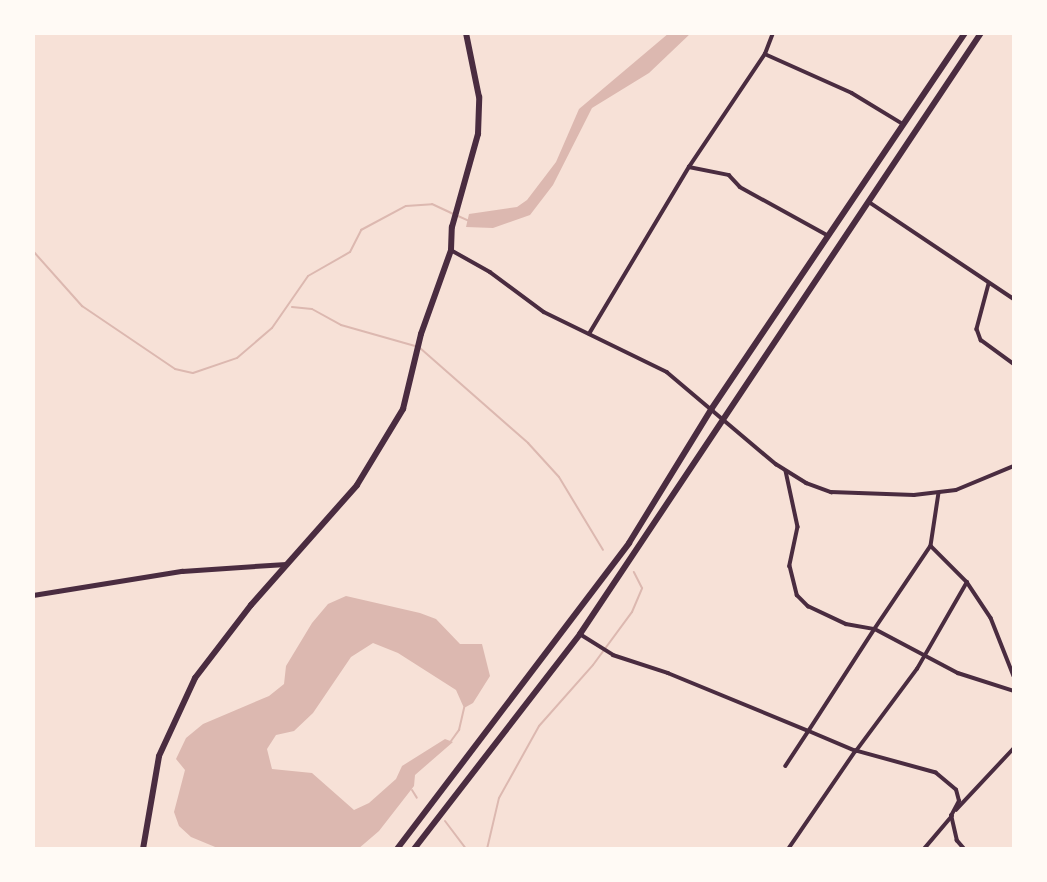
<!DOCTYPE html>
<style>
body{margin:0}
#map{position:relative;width:1047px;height:882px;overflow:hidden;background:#f7e1d7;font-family:"PT Sans Narrow",sans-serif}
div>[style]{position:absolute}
.water>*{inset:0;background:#dcb8b0}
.stream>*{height:2px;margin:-1px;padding:0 1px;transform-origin:1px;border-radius:1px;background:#dcb8b0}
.minor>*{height:3.5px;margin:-1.75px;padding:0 1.75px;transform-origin:1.75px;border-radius:1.75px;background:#4a2c40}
.tertiary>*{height:4.5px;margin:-2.25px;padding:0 2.25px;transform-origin:2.25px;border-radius:2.25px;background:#4a2c40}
.primary>*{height:6px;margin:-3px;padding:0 3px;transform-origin:3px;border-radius:3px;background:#4a2c40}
.trunk>*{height:6px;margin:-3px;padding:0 3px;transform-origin:3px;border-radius:3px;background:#4a2c40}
span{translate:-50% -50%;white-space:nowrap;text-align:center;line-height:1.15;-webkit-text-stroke:7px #fffaf5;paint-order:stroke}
.frame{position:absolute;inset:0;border:35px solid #fffaf5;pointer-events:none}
</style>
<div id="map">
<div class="water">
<div style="clip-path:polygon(669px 33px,691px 33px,649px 73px,592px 108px,553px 185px,530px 215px,493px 228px,466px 227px,469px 214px,517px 207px,527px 200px,556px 162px,579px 109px)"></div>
<div style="clip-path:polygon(346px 596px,420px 613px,436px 619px,460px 644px,482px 644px,490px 676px,473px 703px,464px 708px,456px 690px,398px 653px,373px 643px,351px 657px,313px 713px,294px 731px,276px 735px,267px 749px,272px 769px,312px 773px,354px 810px,369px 803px,396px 779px,402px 766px,445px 739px,453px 742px,415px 775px,414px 786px,379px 831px,358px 849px,220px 849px,191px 837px,179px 826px,174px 812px,185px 770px,176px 759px,186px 738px,203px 724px,269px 696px,284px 684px,286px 666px,312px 623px,328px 604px)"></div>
</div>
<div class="stream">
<div style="left:458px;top:216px;width:12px;rotate:24deg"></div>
<div style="left:33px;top:251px;width:74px;rotate:48.3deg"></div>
<div style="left:82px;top:306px;width:112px;rotate:34.1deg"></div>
<div style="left:175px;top:369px;width:18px;rotate:13deg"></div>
<div style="left:193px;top:373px;width:46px;rotate:-18.8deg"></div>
<div style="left:237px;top:358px;width:46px;rotate:-40.6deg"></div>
<div style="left:272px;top:328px;width:63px;rotate:-55.3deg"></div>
<div style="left:308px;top:276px;width:48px;rotate:-29.7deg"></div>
<div style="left:350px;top:252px;width:25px;rotate:-63deg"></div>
<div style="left:361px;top:230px;width:51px;rotate:-28.1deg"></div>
<div style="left:406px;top:206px;width:26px;rotate:-4deg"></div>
<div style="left:432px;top:204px;width:23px;rotate:25deg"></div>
<div style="left:292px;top:307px;width:20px;rotate:6deg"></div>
<div style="left:312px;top:309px;width:33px;rotate:29deg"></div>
<div style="left:341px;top:325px;width:77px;rotate:15.8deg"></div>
<div style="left:420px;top:348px;width:144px;rotate:41.3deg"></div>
<div style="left:528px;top:443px;width:46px;rotate:47.6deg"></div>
<div style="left:559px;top:477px;width:85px;rotate:58.9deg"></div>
<div style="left:451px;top:741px;width:14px;rotate:-54deg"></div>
<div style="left:459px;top:730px;width:23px;rotate:-77deg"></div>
<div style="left:412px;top:790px;width:9px;rotate:58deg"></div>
<div style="left:445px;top:821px;width:35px;rotate:53deg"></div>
<div style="left:487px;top:849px;width:52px;rotate:-76.8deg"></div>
<div style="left:499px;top:798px;width:82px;rotate:-60.9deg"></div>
<div style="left:539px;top:726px;width:81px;rotate:-48.5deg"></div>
<div style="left:593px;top:665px;width:66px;rotate:-53.7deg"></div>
<div style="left:632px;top:612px;width:26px;rotate:-67deg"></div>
<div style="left:642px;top:588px;width:18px;rotate:-117deg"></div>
</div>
<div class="minor">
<div style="left:765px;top:54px;width:22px;rotate:-69deg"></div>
<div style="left:689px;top:167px;width:136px;rotate:-56.1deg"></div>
<div style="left:765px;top:54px;width:95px;rotate:24.1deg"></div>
<div style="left:852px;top:93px;width:60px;rotate:31.3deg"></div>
<div style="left:869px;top:202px;width:174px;rotate:33.8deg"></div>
<div style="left:451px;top:250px;width:45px;rotate:29.4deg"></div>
<div style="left:490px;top:272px;width:67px;rotate:36.5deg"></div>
<div style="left:544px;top:312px;width:137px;rotate:26deg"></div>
<div style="left:667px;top:372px;width:143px;rotate:40.2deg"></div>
<div style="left:776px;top:464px;width:36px;rotate:32deg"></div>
<div style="left:806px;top:483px;width:27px;rotate:20deg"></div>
<div style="left:831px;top:492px;width:83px;rotate:2.1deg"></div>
<div style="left:914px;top:495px;width:42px;rotate:-6.8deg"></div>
<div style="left:956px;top:490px;width:63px;rotate:-22.5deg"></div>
<div style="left:989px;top:284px;width:47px;rotate:104.9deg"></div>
<div style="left:977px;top:329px;width:12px;rotate:70deg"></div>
<div style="left:981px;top:340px;width:41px;rotate:36deg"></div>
<div style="left:589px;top:334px;width:195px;rotate:-59.1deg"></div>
<div style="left:689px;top:167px;width:41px;rotate:11.3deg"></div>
<div style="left:729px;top:175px;width:16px;rotate:47deg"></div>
<div style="left:740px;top:187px;width:99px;rotate:28.9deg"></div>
<div style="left:786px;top:471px;width:57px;rotate:77.9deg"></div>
<div style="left:798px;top:527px;width:40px;rotate:102deg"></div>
<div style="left:790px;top:566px;width:30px;rotate:76deg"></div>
<div style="left:797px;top:595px;width:16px;rotate:45deg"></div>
<div style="left:808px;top:606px;width:42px;rotate:25.3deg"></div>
<div style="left:846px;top:624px;width:29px;rotate:10deg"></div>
<div style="left:875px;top:629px;width:121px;rotate:122.9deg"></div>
<div style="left:809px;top:731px;width:51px;rotate:23.1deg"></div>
<div style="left:856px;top:751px;width:119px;rotate:124.4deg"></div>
<div style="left:939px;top:493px;width:54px;rotate:98.6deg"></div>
<div style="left:931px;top:546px;width:51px;rotate:45deg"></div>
<div style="left:967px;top:582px;width:43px;rotate:56.3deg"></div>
<div style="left:991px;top:618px;width:62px;rotate:68.4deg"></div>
<div style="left:931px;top:546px;width:100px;rotate:124deg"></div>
<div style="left:875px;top:629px;width:94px;rotate:27.9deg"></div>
<div style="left:958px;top:673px;width:59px;rotate:17.8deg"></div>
<div style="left:580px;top:634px;width:39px;rotate:32deg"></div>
<div style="left:613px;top:655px;width:58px;rotate:18.1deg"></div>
<div style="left:668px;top:673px;width:152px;rotate:22.4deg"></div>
<div style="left:809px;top:731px;width:42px;rotate:123.3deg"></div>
<div style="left:956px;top:810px;width:85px;rotate:-46.9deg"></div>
<div style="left:924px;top:849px;width:43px;rotate:-49.7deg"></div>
<div style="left:964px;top:849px;width:11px;rotate:-131deg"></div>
<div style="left:957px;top:841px;width:26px;rotate:-103deg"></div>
<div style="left:951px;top:816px;width:17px;rotate:-62deg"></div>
<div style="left:959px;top:801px;width:11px;rotate:-105deg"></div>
<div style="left:956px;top:790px;width:26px;rotate:-140deg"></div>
<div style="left:936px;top:773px;width:83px;rotate:-164.6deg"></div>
<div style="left:856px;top:751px;width:102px;rotate:-53.4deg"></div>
<div style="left:917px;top:669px;width:100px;rotate:-60.1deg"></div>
</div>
<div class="tertiary">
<div style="left:33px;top:595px;width:151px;rotate:-9.2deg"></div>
<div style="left:182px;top:571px;width:104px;rotate:-3.9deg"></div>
</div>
<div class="primary">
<div style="left:143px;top:849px;width:94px;rotate:-80.2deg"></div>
<div style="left:159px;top:756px;width:86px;rotate:-65.2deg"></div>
<div style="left:195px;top:678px;width:92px;rotate:-52.5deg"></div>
<div style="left:251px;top:605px;width:160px;rotate:-48.5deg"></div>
<div style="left:357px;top:485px;width:89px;rotate:-58.8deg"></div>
<div style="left:403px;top:409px;width:77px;rotate:-76.5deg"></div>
<div style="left:421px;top:334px;width:89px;rotate:-70.3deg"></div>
<div style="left:451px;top:250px;width:23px;rotate:-88deg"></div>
<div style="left:452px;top:227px;width:97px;rotate:-74.4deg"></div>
<div style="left:478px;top:134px;width:37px;rotate:-88deg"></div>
<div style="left:479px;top:97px;width:65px;rotate:-101.5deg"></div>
</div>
<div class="trunk">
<div style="left:397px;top:849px;width:384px;rotate:-52.8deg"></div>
<div style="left:629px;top:543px;width:158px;rotate:-58.4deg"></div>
<div style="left:712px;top:408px;width:452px;rotate:-56deg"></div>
<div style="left:414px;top:849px;width:272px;rotate:-52.3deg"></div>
<div style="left:580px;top:634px;width:722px;rotate:-56.29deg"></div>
</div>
<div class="frame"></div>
</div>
